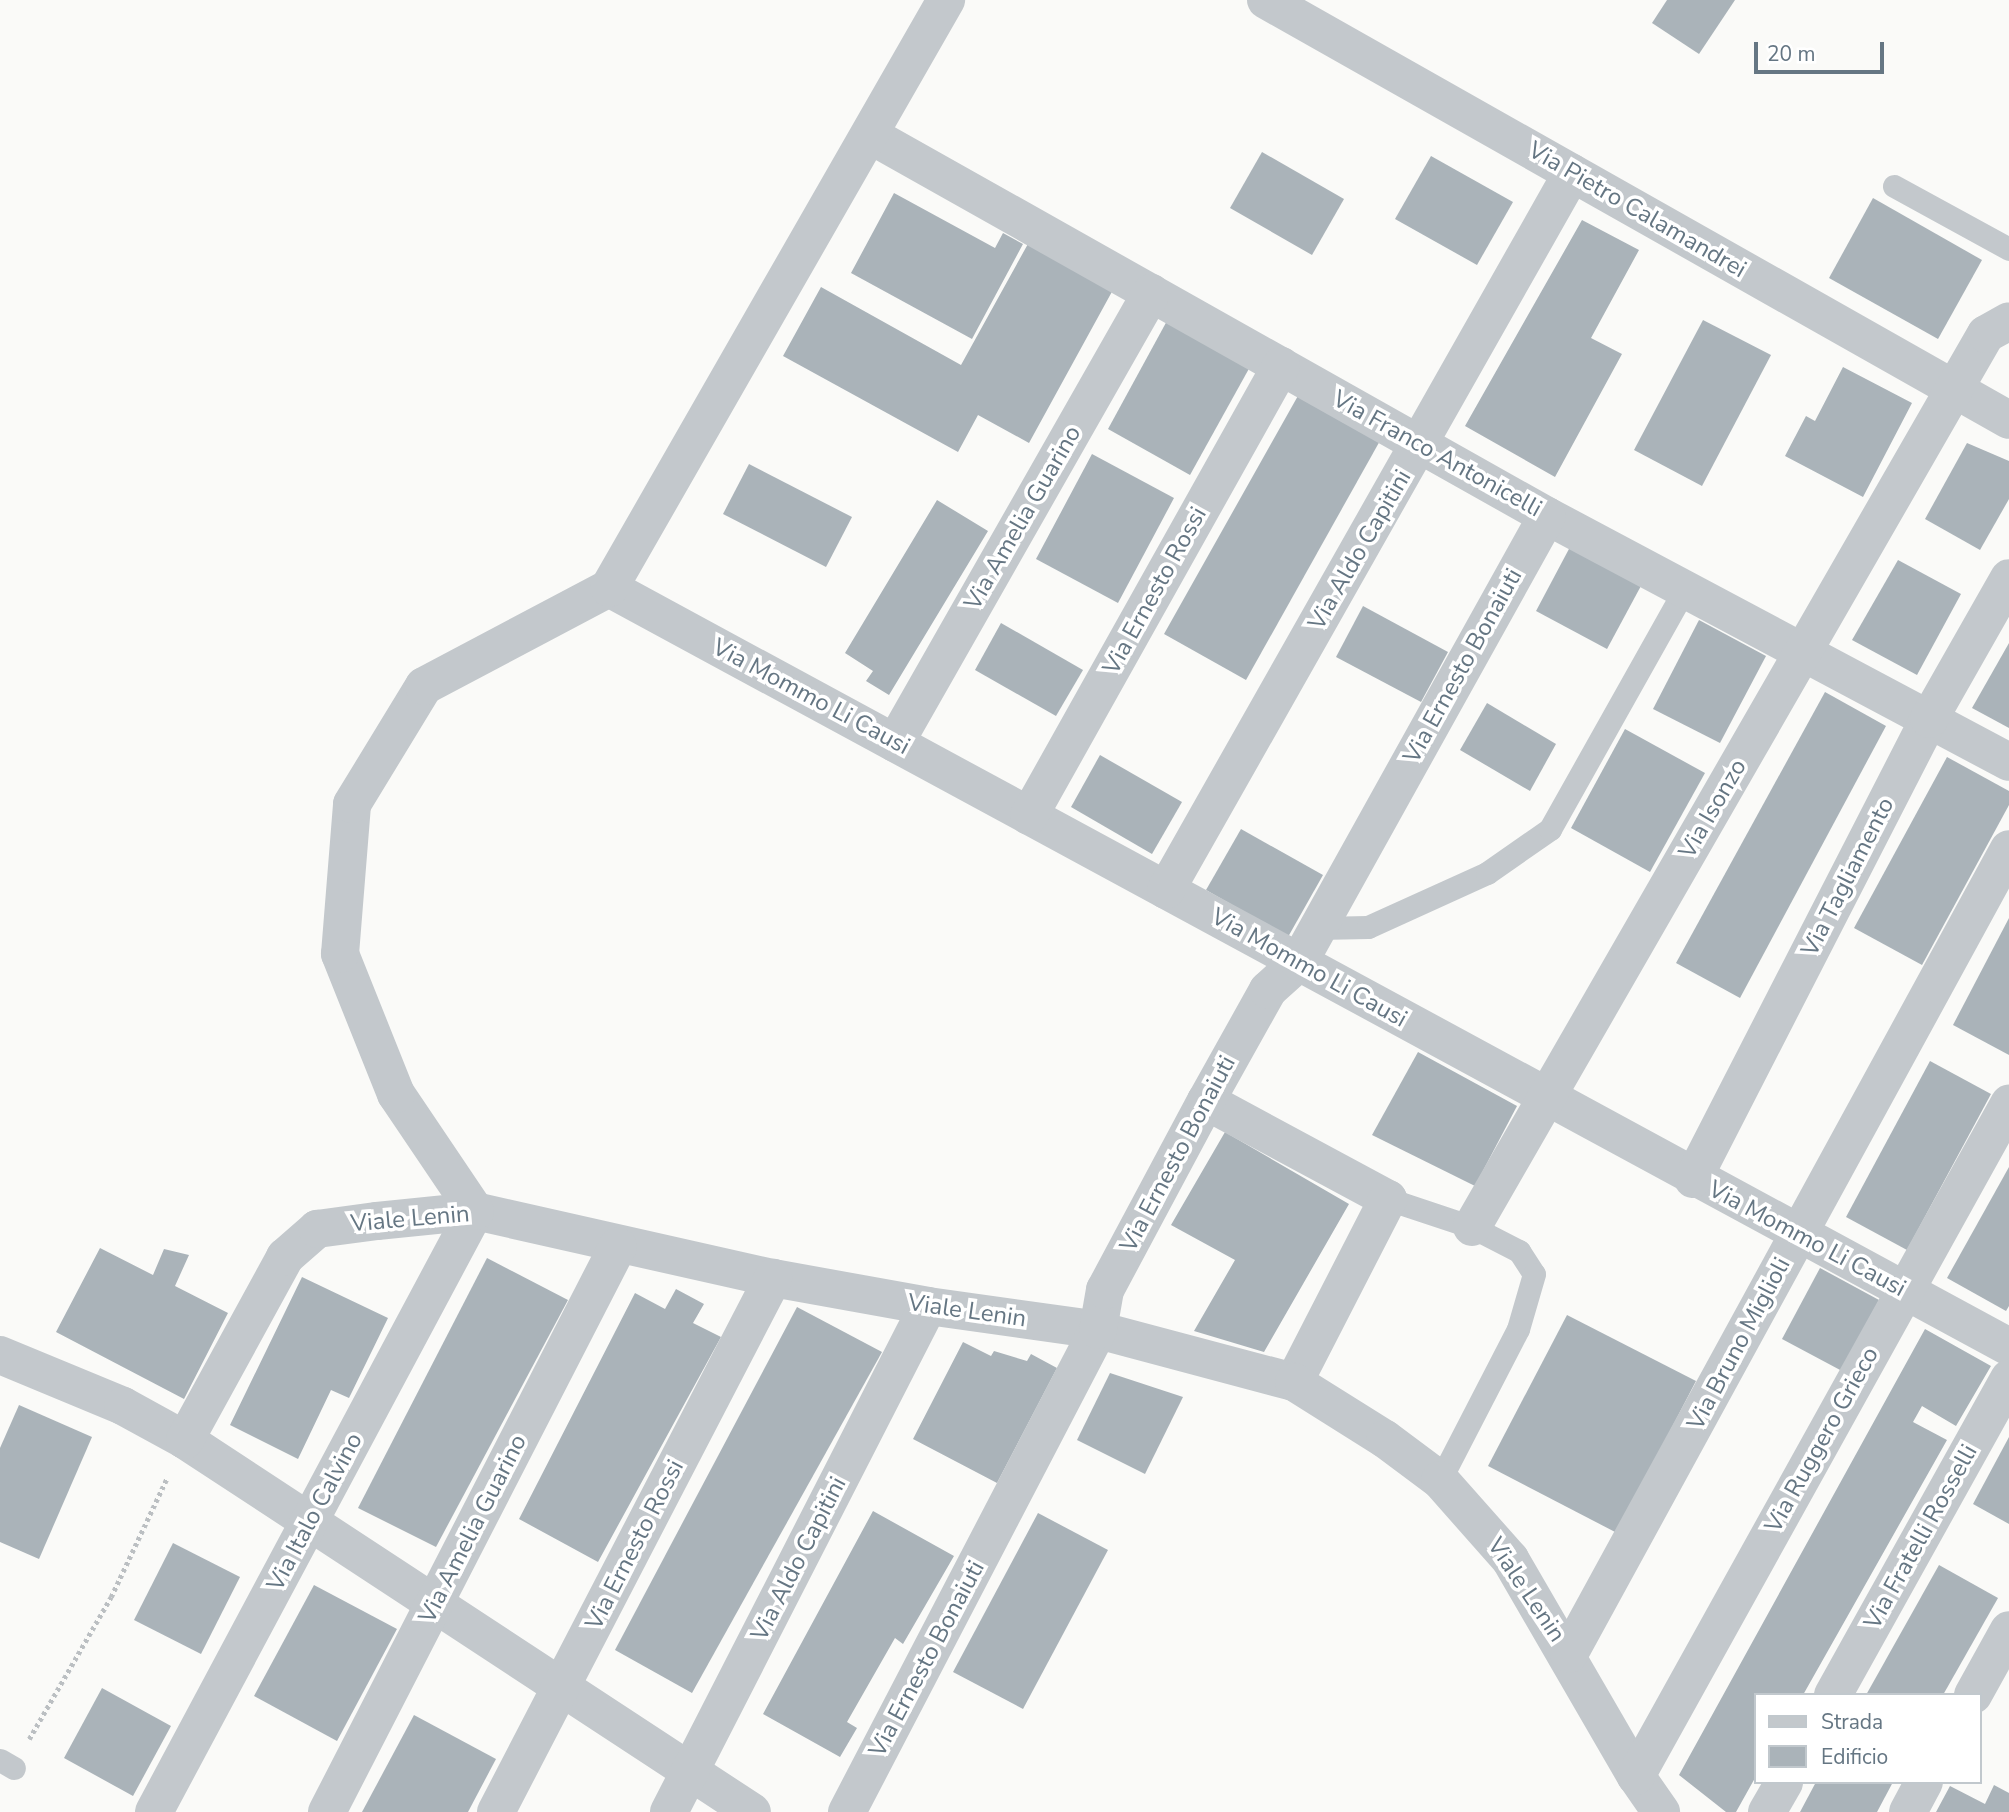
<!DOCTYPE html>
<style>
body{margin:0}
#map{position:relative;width:2009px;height:1812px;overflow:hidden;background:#fafaf8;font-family:"Nunito Sans",sans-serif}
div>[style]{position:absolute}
.building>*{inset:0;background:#aab3b9}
.path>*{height:4.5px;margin-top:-2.25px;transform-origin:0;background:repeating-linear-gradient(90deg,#bbbfc2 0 3.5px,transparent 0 7px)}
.lane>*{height:23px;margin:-11.5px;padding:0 11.5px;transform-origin:11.5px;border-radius:11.5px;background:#c3c8cc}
.street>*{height:38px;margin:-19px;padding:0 19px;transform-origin:19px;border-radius:19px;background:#c3c8cc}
span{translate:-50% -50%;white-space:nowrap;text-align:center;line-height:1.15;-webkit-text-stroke:7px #fff;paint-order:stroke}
.street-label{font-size:24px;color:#657683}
.legend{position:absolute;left:1754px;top:1693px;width:228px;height:91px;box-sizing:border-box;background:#fff;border:2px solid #c1c8cd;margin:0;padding:9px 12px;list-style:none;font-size:21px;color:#657683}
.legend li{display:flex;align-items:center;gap:14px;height:35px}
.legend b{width:35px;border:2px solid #c1c8cd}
.scale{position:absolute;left:1754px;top:42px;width:130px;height:32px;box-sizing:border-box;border:4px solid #657683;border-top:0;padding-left:9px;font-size:21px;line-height:24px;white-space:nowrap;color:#657683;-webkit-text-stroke:5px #fff;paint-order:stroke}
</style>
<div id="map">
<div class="building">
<div style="clip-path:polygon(1667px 0,1735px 0,1699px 54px,1652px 23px)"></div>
<div style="clip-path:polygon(1262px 152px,1344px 199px,1312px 255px,1230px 208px)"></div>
<div style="clip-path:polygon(1431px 156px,1513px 202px,1477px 265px,1395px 219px)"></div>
<div style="clip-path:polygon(894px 193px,995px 248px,1003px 233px,1023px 244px,972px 339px,851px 273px)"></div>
<div style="clip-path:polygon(1873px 198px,1982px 260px,1938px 339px,1829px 278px)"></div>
<div style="clip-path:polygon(1582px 220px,1639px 250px,1591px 338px,1622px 354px,1555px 477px,1465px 426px)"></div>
<div style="clip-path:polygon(1029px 242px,1114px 288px,1029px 443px,978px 415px,958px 452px,783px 356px,821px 287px,961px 365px)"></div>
<div style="clip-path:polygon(1168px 319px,1251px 365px,1190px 475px,1108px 429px)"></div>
<div style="clip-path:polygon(1703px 320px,1771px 355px,1702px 486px,1634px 450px)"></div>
<div style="clip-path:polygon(1843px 367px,1912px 403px,1863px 497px,1785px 456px,1806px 416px,1815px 421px)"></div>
<div style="clip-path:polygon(1299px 394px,1381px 439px,1246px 680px,1164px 634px)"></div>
<div style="clip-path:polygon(1967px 443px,2009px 461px,2009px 499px,1980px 550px,1925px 519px)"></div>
<div style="clip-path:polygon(1092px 454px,1174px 498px,1118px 603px,1036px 559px)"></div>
<div style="clip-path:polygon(749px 464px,852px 517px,826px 567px,723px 514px)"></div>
<div style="clip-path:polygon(937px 500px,988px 531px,889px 695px,866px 681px,873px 671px,845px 653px)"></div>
<div style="clip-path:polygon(1570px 547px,1642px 584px,1607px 649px,1536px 611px)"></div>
<div style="clip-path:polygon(1898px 560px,1961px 594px,1917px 675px,1852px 640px)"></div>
<div style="clip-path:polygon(1363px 606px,1448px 652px,1421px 702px,1336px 657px)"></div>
<div style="clip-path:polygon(1699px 620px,1766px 656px,1720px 743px,1653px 709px)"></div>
<div style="clip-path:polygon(1001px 623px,1083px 670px,1056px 716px,975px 670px)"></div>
<div style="clip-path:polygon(2009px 643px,2009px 728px,1972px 708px)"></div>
<div style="clip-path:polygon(1825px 692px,1886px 726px,1740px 998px,1676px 963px)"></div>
<div style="clip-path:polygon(1487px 703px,1556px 744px,1530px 791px,1460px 750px)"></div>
<div style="clip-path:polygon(1625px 729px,1705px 773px,1650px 872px,1571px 828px)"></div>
<div style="clip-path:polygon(1100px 755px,1182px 802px,1152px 854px,1071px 807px)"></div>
<div style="clip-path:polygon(1947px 757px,2009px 791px,2009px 805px,1922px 965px,1854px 928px)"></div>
<div style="clip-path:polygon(1241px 829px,1323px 875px,1288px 937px,1206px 890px)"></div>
<div style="clip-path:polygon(2009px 918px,2009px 1055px,1953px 1025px)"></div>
<div style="clip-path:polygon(1418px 1052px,1517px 1106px,1475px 1186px,1372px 1135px)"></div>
<div style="clip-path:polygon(1930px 1061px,1991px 1094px,1907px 1250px,1846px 1217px)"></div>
<div style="clip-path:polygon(1225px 1132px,1349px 1204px,1264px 1352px,1194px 1331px,1235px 1260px,1171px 1225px)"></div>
<div style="clip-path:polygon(2009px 1167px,2009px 1306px,2006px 1311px,1947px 1278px)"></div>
<div style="clip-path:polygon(100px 1248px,153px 1275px,164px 1249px,189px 1255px,175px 1286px,228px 1313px,184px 1399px,56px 1332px)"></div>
<div style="clip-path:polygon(487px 1258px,568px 1300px,436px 1547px,358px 1508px)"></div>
<div style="clip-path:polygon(1820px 1268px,1879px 1300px,1842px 1371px,1782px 1339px)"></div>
<div style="clip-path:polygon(302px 1277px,388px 1318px,349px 1398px,331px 1390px,298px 1459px,230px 1425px)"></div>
<div style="clip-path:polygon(676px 1289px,704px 1304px,693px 1323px,721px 1337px,598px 1562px,519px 1519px,635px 1293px,665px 1309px)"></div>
<div style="clip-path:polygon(797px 1307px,882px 1352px,692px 1693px,615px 1650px)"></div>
<div style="clip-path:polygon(1567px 1315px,1696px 1381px,1617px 1533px,1488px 1466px)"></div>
<div style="clip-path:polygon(1925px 1329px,1991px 1366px,1956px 1426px,1922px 1406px,1913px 1422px,1947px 1440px,1803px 1695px,1755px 1695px,1755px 1778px,1736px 1812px,1726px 1812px,1679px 1775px)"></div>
<div style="clip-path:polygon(963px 1342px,991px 1356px,994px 1351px,1027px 1361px,1031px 1354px,1057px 1368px,997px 1483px,913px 1439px)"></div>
<div style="clip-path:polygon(1110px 1373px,1183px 1397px,1145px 1474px,1077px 1440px)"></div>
<div style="clip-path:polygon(19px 1405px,92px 1437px,39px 1559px,0 1542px,0 1448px)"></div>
<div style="clip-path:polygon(2009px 1437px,2009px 1524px,1973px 1504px)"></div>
<div style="clip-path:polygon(873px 1511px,954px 1556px,903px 1644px,895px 1638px,847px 1722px,857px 1728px,840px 1757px,763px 1714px)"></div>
<div style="clip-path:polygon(1038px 1513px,1108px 1550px,1023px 1709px,953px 1672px)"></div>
<div style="clip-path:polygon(173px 1543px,240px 1577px,201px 1654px,134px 1620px)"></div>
<div style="clip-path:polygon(1939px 1565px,1998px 1598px,1943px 1695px,1866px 1695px)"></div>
<div style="clip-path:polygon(314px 1585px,397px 1629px,337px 1741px,254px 1696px)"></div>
<div style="clip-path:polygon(102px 1688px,171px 1726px,133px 1796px,64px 1758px)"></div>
<div style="clip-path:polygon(414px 1715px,496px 1759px,468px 1812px,362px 1812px)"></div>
<div style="clip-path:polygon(1816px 1782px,1893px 1782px,1877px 1812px,1800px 1812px)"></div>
<div style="clip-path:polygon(1994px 1785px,2009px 1793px,2009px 1812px,1936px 1812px,1950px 1786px,1985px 1804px)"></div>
</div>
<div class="path">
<div style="left:29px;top:1739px;width:164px;rotate:-60deg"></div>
<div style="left:111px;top:1597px;width:132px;rotate:-64.8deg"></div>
</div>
<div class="lane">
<div style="left:1894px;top:186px;width:131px;rotate:28.7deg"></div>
<div style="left:1318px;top:928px;width:50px;rotate:-1.1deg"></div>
<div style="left:1368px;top:927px;width:131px;rotate:-24.4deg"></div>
<div style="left:1487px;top:873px;width:77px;rotate:-34.9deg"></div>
<div style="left:1550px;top:829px;width:276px;rotate:-60.7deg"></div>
<div style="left:1388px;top:1199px;width:89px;rotate:18.4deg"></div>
<div style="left:1472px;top:1227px;width:53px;rotate:27.1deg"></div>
<div style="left:1519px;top:1251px;width:27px;rotate:57deg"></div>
<div style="left:1534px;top:1274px;width:57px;rotate:106.2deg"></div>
<div style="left:1518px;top:1329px;width:170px;rotate:117.3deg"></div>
<div style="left:0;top:1760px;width:16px;rotate:30deg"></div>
</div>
<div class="street">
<div style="left:1266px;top:0;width:853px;rotate:29.48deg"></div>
<div style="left:870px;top:135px;width:777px;rotate:29.37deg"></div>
<div style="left:1547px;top:516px;width:523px;rotate:28.03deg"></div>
<div style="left:609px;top:588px;width:1593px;rotate:28.46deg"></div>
<div style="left:895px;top:743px;width:518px;rotate:-60.36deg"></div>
<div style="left:1029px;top:816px;width:516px;rotate:-60.75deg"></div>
<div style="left:1166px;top:890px;width:824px;rotate:-60.48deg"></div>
<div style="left:1206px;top:1101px;width:207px;rotate:28.3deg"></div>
<div style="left:1388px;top:1199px;width:206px;rotate:117.2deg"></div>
<div style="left:1693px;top:1179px;width:517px;rotate:-62.84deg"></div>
<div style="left:1929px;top:719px;width:162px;rotate:-60.4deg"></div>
<div style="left:1472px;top:1227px;width:1030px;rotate:-60.08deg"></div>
<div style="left:1986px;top:334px;width:26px;rotate:-29deg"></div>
<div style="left:0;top:1355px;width:133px;rotate:22.5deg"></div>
<div style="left:123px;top:1406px;width:71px;rotate:28.7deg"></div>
<div style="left:185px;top:1440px;width:678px;rotate:33.27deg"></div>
<div style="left:185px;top:1440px;width:209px;rotate:-61.3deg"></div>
<div style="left:285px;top:1257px;width:43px;rotate:-41.2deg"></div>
<div style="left:317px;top:1229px;width:61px;rotate:-7.6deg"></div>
<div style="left:377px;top:1221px;width:99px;rotate:-5.8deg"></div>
<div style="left:475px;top:1211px;width:305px;rotate:12.7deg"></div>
<div style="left:773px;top:1278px;width:158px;rotate:10.2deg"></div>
<div style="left:928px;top:1306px;width:172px;rotate:8deg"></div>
<div style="left:1098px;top:1330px;width:203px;rotate:14.9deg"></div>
<div style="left:1294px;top:1382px;width:107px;rotate:32.1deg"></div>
<div style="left:1385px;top:1439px;width:69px;rotate:36.7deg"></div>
<div style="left:1440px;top:1480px;width:106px;rotate:48.5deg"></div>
<div style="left:1510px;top:1559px;width:251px;rotate:59.9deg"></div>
<div style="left:1636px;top:1776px;width:44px;rotate:55.2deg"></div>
<div style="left:1569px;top:1654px;width:917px;rotate:-61.34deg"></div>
<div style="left:1833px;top:1695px;width:362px;rotate:-60.9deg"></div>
<div style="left:1973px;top:1695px;width:74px;rotate:-61deg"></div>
<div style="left:1636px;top:1776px;width:769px;rotate:-60.97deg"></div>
<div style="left:154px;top:1812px;width:681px;rotate:-61.89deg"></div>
<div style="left:475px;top:1211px;width:141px;rotate:-124deg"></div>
<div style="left:396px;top:1094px;width:151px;rotate:-111.8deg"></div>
<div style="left:340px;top:954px;width:150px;rotate:-85.4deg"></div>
<div style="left:352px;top:804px;width:138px;rotate:-58.6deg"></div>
<div style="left:424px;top:686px;width:209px;rotate:-27.9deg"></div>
<div style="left:609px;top:588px;width:678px;rotate:-60.18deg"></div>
<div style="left:327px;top:1812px;width:636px;rotate:-62.79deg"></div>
<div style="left:496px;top:1812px;width:602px;rotate:-62.58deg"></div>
<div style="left:669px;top:1812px;width:568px;rotate:-62.89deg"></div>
<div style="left:847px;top:1812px;width:543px;rotate:-62.49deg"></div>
<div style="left:1098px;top:1330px;width:41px;rotate:-80.1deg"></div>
<div style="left:1105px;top:1290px;width:214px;rotate:-61.9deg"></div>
<div style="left:1206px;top:1101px;width:127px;rotate:-60.8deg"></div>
<div style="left:1268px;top:990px;width:42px;rotate:-42.1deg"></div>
<div style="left:1299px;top:962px;width:510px;rotate:-60.92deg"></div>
<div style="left:1767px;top:1812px;width:34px;rotate:-60deg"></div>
<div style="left:1908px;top:1812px;width:34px;rotate:-62deg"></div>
</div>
<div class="street-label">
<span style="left:1637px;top:210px;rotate:30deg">Via Pietro Calamandrei</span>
<span style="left:1437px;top:454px;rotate:29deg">Via Franco Antonicelli</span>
<span style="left:1023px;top:518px;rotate:-60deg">Via Amelia Guarino</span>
<span style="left:1360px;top:550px;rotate:-60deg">Via Aldo Capitini</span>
<span style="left:1155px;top:591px;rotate:-61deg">Via Ernesto Rossi</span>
<span style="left:1463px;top:666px;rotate:-61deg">Via Ernesto Bonaiuti</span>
<span style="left:811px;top:697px;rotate:28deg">Via Mommo Li Causi</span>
<span style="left:1713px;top:809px;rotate:-60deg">Via Isonzo</span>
<span style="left:1848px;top:877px;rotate:-63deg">Via Tagliamento</span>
<span style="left:1309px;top:968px;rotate:29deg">Via Mommo Li Causi</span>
<span style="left:1178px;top:1154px;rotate:-62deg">Via Ernesto Bonaiuti</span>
<span style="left:410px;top:1219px;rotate:-5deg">Viale Lenin</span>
<span style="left:1807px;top:1239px;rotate:28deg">Via Mommo Li Causi</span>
<span style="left:967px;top:1311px;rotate:8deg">Viale Lenin</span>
<span style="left:1739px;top:1344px;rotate:-62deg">Via Bruno Miglioli</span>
<span style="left:1822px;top:1440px;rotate:-61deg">Via Ruggero Grieco</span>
<span style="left:315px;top:1512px;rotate:-62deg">Via Italo Calvino</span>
<span style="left:473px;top:1529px;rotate:-63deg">Via Amelia Guarino</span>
<span style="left:1921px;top:1537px;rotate:-61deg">Via Fratelli Rosselli</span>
<span style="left:635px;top:1545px;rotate:-63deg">Via Ernesto Rossi</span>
<span style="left:799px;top:1559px;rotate:-63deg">Via Aldo Capitini</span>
<span style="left:1526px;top:1590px;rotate:56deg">Viale Lenin</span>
<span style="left:927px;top:1659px;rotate:-62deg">Via Ernesto Bonaiuti</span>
</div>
<ul class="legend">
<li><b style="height:9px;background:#c3c8cc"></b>Strada</li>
<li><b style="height:19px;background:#aab3b9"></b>Edificio</li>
</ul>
<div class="scale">20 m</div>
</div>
